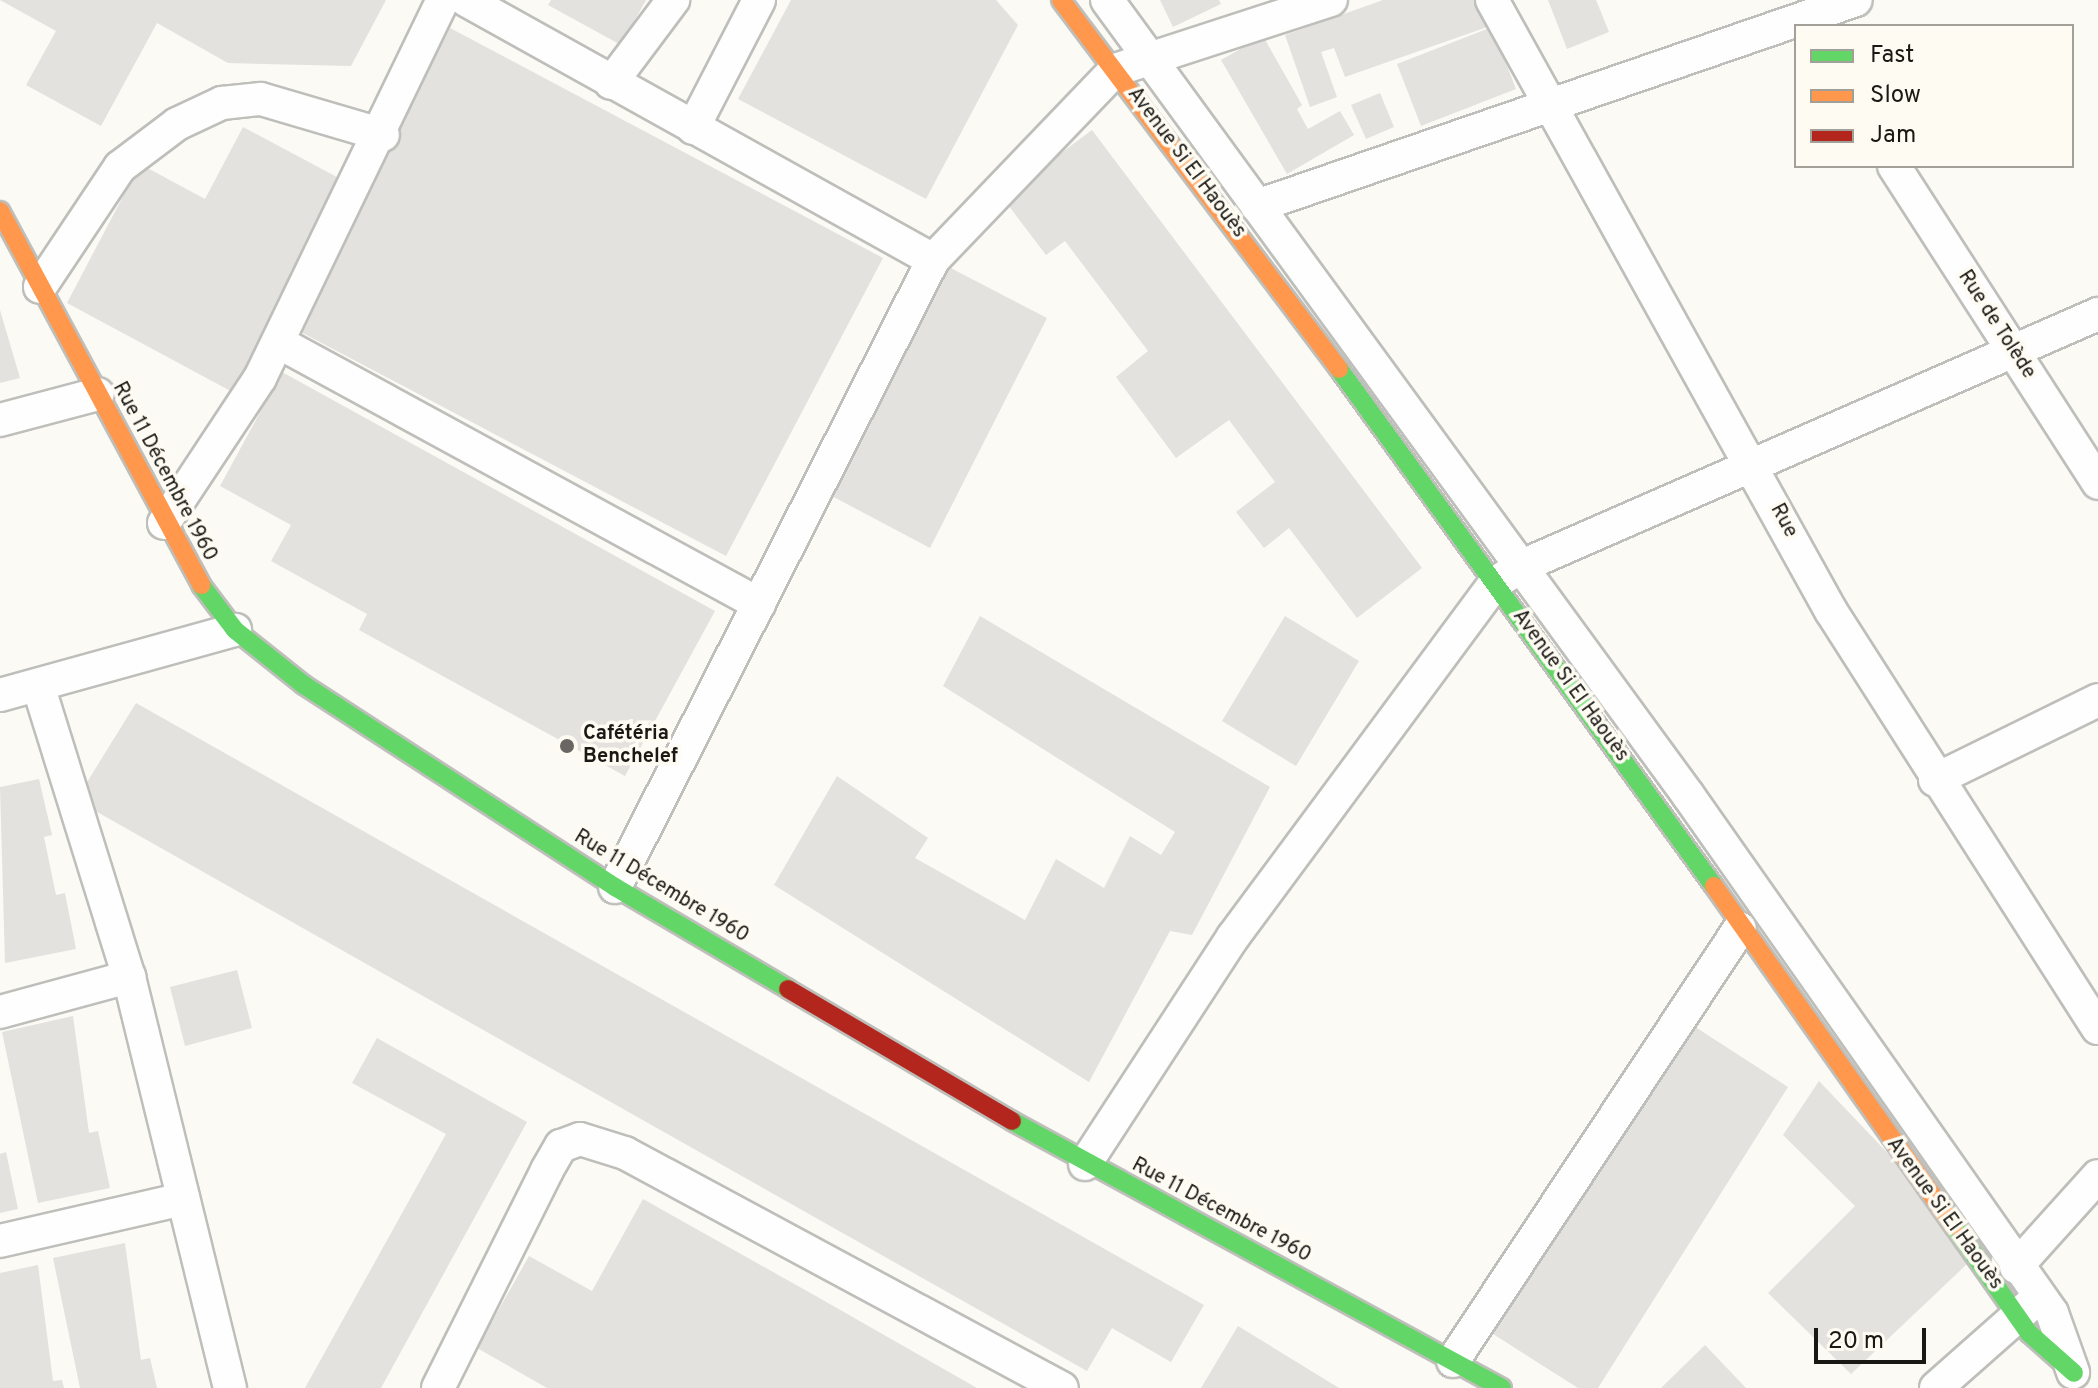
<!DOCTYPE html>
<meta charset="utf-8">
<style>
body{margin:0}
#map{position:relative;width:2098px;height:1388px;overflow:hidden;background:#fbfaf5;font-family:Overpass,sans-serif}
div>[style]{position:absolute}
.building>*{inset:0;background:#e3e2de}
.roads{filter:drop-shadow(2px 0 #bebeba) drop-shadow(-2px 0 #bebeba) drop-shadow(0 2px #bebeba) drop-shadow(0 -2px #bebeba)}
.street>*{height:32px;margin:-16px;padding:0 16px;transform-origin:16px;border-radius:16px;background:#fefefe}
.fast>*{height:18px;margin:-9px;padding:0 9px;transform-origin:9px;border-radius:9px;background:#63d668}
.slow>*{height:18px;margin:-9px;padding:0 9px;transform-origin:9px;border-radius:9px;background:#ff974d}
.jam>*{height:18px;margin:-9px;padding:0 9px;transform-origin:9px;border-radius:9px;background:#b3261e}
.dots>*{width:22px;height:22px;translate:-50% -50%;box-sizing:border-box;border:4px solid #fefbf2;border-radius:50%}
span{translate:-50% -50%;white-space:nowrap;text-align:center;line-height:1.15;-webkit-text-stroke:7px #fefbf2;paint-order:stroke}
.street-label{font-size:20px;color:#191814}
.poi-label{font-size:20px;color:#191814;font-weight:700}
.left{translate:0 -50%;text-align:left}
.legend{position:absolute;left:1794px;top:24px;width:280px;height:144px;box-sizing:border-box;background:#fefbf2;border:2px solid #a2a099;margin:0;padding:10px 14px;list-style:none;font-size:24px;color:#191814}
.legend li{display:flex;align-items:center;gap:16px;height:40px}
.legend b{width:40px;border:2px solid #a2a099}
.scale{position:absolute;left:1814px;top:1328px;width:112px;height:36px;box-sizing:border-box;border:4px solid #191814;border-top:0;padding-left:10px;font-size:24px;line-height:28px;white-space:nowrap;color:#191814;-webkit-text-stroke:6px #fefbf2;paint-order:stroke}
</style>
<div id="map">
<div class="building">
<div style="clip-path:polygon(0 0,386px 0,351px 66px,228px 63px,157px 23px,101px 126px,26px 85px,56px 31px)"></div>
<div style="clip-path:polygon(551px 0,646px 0,621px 45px,548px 5px)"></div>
<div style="clip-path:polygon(791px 0,996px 0,1018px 25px,926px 199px,738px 99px)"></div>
<div style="clip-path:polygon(1160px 0,1219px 0,1221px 4px,1173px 27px)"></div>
<div style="clip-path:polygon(1383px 0,1480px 0,1493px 25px,1345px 77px,1334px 48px,1321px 52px,1337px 97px,1310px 107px,1285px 35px)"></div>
<div style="clip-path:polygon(1548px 0,1596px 0,1609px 32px,1567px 49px)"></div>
<div style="clip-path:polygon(1492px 27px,1516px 89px,1421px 126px,1397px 64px)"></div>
<div style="clip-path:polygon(450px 28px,883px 258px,726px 556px,295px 329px)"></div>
<div style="clip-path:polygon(1263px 36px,1302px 105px,1297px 109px,1308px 129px,1340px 111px,1354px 135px,1287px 174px,1221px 60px)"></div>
<div style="clip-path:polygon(1380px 93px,1394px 127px,1366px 139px,1351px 105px)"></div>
<div style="clip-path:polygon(243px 127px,350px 184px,238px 395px,67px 303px,140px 164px,205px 199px)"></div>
<div style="clip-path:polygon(1092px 130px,1422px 568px,1357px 618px,1289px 528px,1264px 548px,1236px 512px,1275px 482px,1229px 420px,1176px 458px,1116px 377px,1148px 351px,1065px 241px,1046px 255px,1002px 197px)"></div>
<div style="clip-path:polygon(945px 265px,1047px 318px,930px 548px,828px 494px)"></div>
<div style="clip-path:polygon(0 310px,20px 378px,0 383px)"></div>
<div style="clip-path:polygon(282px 372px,715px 611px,625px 776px,359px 630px,367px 614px,271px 561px,291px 525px,220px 486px)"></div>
<div style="clip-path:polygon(980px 616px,1270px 787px,1192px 935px,1170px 931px,1089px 1082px,774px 885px,837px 776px,928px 838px,915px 858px,1025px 920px,1056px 859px,1104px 888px,1130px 836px,1161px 855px,1175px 832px,943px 686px)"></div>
<div style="clip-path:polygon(1285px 616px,1359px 661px,1296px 766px,1222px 721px)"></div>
<div style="clip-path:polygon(136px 703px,1204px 1305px,1171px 1362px,1112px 1328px,1087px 1371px,76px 800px)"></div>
<div style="clip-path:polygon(39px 779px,52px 835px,44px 837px,56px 895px,65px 893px,76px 949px,5px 963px,0 787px)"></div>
<div style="clip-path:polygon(237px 970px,252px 1028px,185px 1046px,170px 987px)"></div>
<div style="clip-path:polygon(73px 1016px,89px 1133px,98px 1131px,110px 1188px,38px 1203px,2px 1032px)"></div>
<div style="clip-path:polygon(1686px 1021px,1788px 1087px,1598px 1388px,1578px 1388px,1490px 1332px)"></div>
<div style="clip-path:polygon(377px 1038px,527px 1122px,381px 1388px,305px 1388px,446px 1134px,352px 1083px)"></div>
<div style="clip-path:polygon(1819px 1081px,1898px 1164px,1967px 1264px,1851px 1374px,1768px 1293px,1855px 1206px,1783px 1135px)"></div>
<div style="clip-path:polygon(6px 1152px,18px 1209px,0 1213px,0 1154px)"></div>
<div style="clip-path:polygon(643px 1199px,814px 1295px,977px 1388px,547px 1388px,477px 1348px,529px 1256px,592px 1291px)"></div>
<div style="clip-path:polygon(125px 1243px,141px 1360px,150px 1358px,157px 1388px,80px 1388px,53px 1258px)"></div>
<div style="clip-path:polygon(38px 1265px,53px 1381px,62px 1380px,64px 1388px,0 1388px,0 1273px)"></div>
<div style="clip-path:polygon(1238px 1326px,1339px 1388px,1201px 1388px)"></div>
<div style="clip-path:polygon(1705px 1345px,1746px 1388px,1661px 1388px)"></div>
</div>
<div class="roads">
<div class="street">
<div style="left:466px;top:0;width:534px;rotate:29.11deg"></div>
<div style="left:1107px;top:0;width:985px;rotate:53.84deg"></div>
<div style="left:1688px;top:795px;width:633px;rotate:54.9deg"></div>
<div style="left:2052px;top:1313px;width:63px;rotate:70.4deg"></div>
<div style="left:1492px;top:0;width:699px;rotate:60.98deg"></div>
<div style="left:1831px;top:611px;width:495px;rotate:57.4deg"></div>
<div style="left:611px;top:83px;width:104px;rotate:-53.2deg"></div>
<div style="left:693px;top:128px;width:144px;rotate:-62.7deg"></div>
<div style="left:1894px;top:166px;width:377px;rotate:57.2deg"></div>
<div style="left:1257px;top:206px;width:633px;rotate:-18.98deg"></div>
<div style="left:40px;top:287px;width:144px;rotate:-56.3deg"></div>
<div style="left:120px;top:167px;width:71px;rotate:-37deg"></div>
<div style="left:177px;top:124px;width:50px;rotate:-25deg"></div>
<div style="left:222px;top:103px;width:39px;rotate:-6deg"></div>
<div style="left:261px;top:99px;width:127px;rotate:16.4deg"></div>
<div style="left:278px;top:342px;width:548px;rotate:28.58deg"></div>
<div style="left:0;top:420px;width:101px;rotate:-14.9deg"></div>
<div style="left:164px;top:523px;width:174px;rotate:-56.5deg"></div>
<div style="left:260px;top:378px;width:420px;rotate:-64.2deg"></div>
<div style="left:38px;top:685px;width:306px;rotate:72.7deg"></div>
<div style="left:129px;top:977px;width:423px;rotate:76.2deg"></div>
<div style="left:0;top:695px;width:244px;rotate:-15.5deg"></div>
<div style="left:1935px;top:780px;width:182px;rotate:-26.1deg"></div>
<div style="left:615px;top:887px;width:703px;rotate:-63.11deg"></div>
<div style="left:933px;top:260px;width:263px;rotate:-46.2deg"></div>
<div style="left:1115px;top:70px;width:227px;rotate:-18deg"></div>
<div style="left:0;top:1012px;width:134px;rotate:-15.2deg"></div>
<div style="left:1085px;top:1164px;width:271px;rotate:-56.9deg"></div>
<div style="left:1233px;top:937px;width:440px;rotate:-53.5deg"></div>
<div style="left:1495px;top:583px;width:32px;rotate:-32deg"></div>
<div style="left:1522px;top:566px;width:629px;rotate:-23.63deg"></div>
<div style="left:0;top:1241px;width:188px;rotate:-12.9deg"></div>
<div style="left:2016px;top:1267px;width:122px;rotate:-48deg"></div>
<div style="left:1453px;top:1361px;width:519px;rotate:-56.46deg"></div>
<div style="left:438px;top:1388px;width:244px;rotate:-63.4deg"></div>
<div style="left:547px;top:1170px;width:28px;rotate:-60deg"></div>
<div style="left:561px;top:1146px;width:20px;rotate:-20deg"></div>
<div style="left:580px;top:1139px;width:47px;rotate:17.3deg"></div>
<div style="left:625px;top:1153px;width:496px;rotate:28.3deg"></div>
<div style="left:1936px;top:1388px;width:128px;rotate:-41.5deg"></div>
</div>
<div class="fast">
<div style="left:1339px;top:369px;width:639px;rotate:54.05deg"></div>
<div style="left:201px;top:585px;width:56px;rotate:52.9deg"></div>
<div style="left:235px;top:630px;width:88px;rotate:38.6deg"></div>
<div style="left:304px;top:685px;width:371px;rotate:33deg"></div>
<div style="left:615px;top:887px;width:201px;rotate:30.5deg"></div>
<div style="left:1012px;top:1121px;width:558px;rotate:28.59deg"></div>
<div style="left:1954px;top:1226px;width:131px;rotate:55deg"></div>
<div style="left:2029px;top:1333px;width:60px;rotate:41.6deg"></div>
</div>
<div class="slow">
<div style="left:1061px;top:0;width:462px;rotate:53deg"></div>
<div style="left:0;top:211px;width:425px;rotate:61.7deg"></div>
<div style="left:1714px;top:886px;width:416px;rotate:54.8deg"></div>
</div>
<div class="jam">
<div style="left:788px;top:989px;width:260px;rotate:30.5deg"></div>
</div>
</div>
<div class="dots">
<div style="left:567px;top:746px;background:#686763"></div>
</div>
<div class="street-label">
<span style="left:1186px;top:163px;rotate:53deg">Avenue Si El Haouès</span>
<span style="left:1996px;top:325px;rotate:57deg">Rue de Tolède</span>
<span style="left:164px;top:472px;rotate:62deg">Rue 11 Décembre 1960</span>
<span style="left:1783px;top:521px;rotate:62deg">Rue</span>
<span style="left:1570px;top:686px;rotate:54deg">Avenue Si El Haouès</span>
<span style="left:661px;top:887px;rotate:31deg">Rue 11 Décembre 1960</span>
<span style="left:1221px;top:1211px;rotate:28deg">Rue 11 Décembre 1960</span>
<span style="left:1944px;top:1214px;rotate:54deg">Avenue Si El Haouès</span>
</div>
<div class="poi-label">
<span class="left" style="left:583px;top:746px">Cafétéria<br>Benchelef</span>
</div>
<ul class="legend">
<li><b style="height:10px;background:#63d668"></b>Fast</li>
<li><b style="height:10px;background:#ff974d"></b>Slow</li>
<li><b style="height:10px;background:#b3261e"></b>Jam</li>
</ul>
<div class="scale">20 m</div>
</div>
